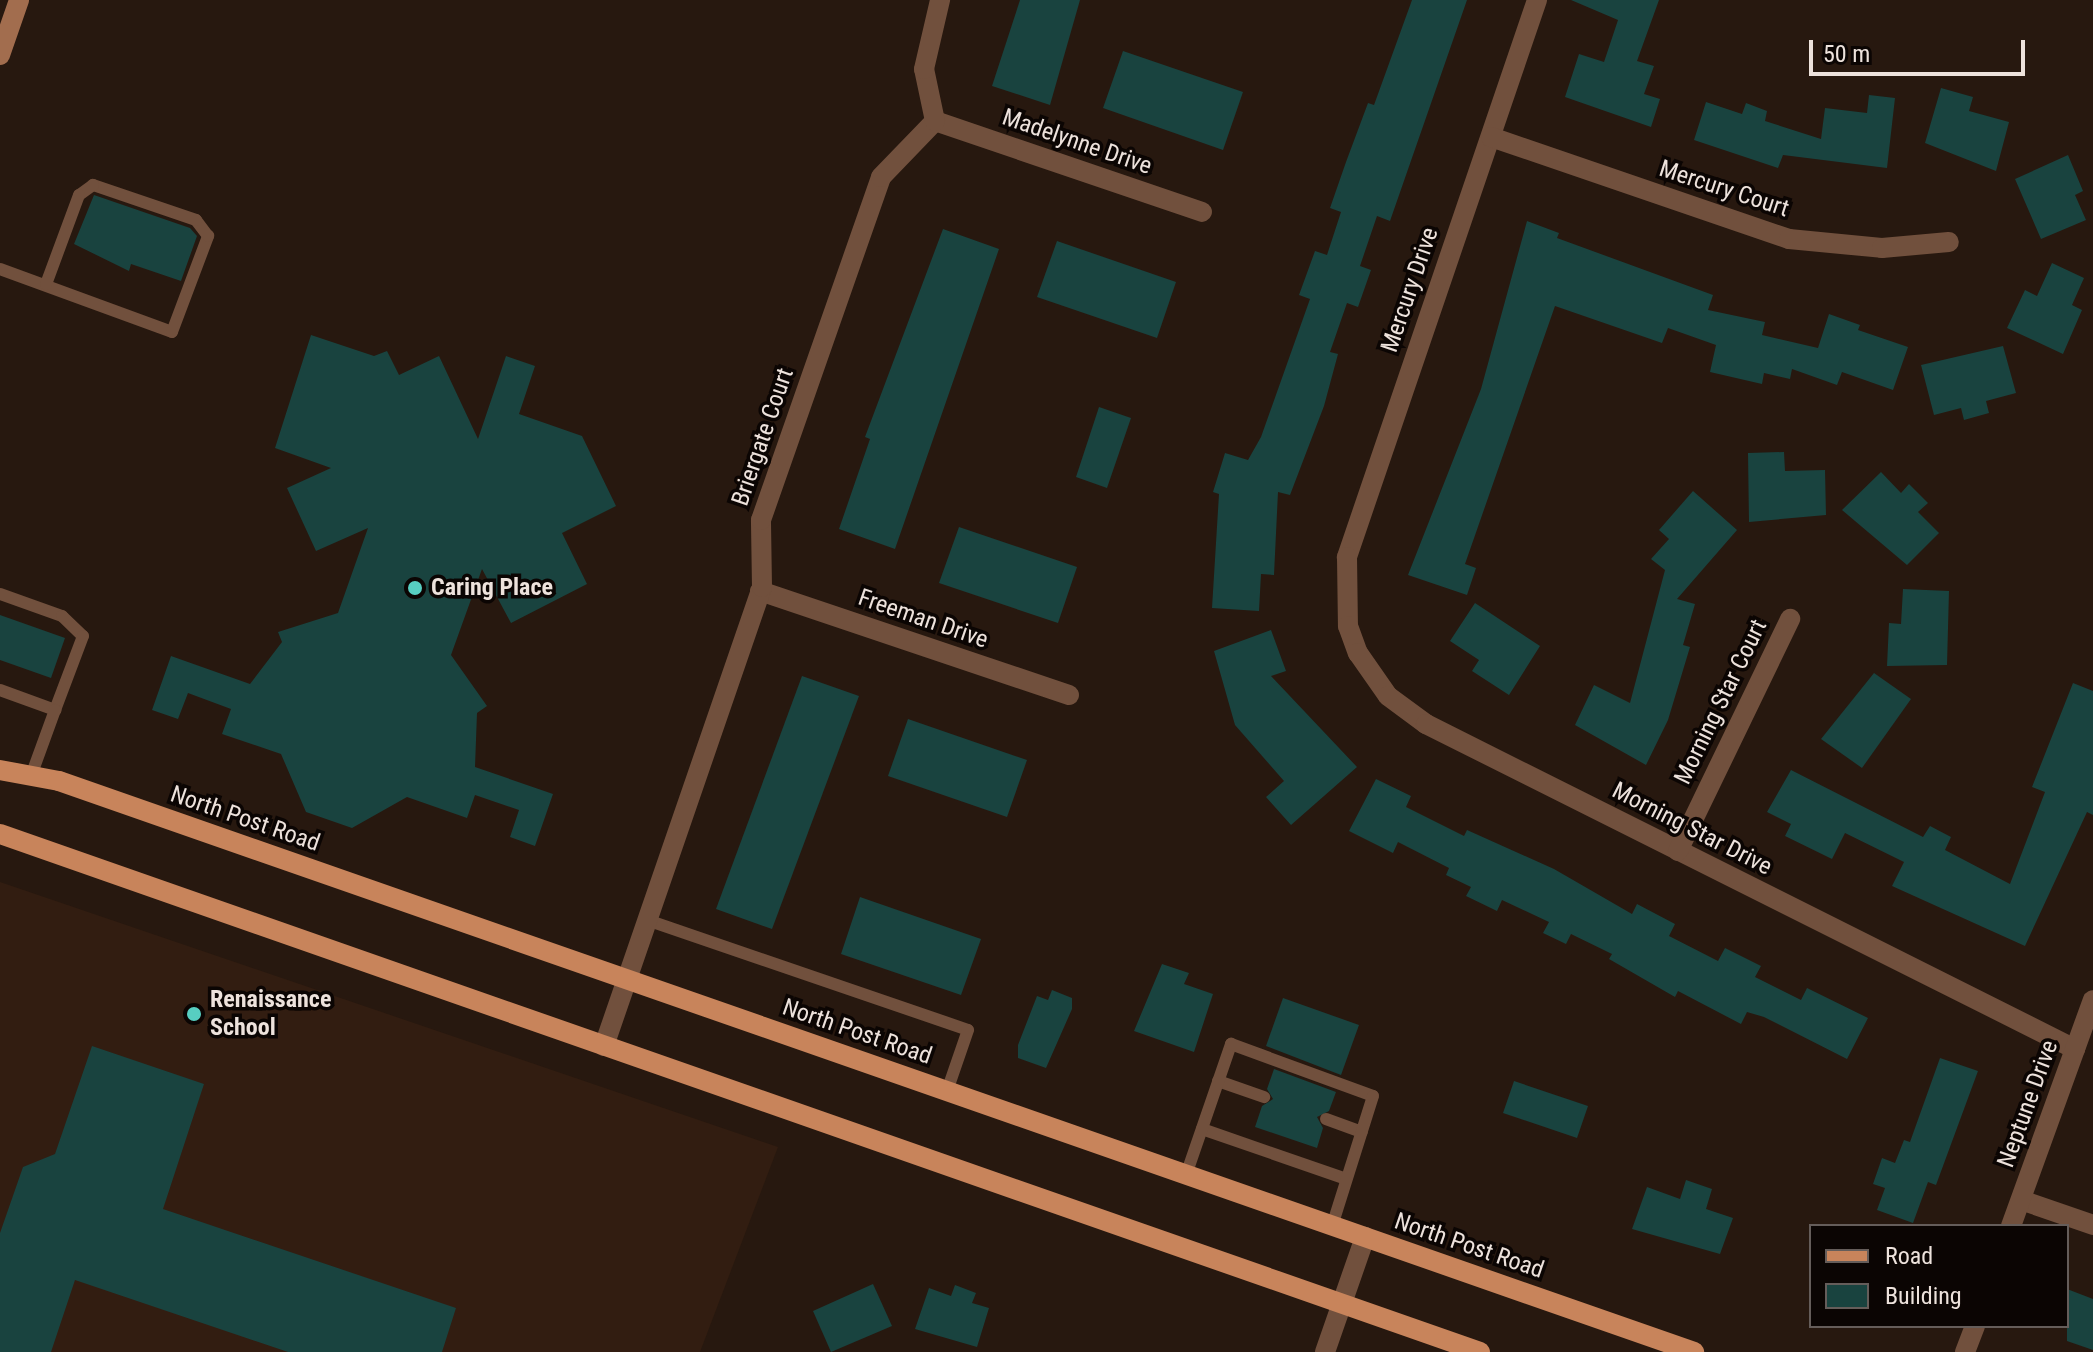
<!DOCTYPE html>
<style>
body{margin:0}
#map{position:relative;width:2093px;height:1352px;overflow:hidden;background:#27180f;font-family:"Roboto Condensed",sans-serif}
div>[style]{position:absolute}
.built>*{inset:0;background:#321d11}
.building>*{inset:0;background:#19433f}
.lane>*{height:12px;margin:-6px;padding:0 6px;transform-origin:6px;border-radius:6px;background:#71503d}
.street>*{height:20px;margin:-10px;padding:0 10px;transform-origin:10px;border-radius:10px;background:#71503d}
.secondary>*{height:20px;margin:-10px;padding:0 10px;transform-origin:10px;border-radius:10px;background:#a26d4e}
.primary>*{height:20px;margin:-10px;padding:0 10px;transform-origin:10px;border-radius:10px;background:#c8845b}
.dots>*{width:22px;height:22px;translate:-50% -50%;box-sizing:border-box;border:4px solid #0b0503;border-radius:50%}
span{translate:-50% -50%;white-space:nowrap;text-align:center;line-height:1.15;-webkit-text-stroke:7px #0b0503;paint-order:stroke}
.street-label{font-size:24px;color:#ede2dc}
.poi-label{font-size:24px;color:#ede2dc;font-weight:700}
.left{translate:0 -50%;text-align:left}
.legend{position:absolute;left:1809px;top:1224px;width:260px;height:104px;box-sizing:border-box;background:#0b0503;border:2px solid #655d5a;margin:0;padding:10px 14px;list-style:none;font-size:24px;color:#ede2dc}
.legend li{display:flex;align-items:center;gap:16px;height:40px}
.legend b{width:40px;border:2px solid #655d5a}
.scale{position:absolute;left:1809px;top:40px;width:216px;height:36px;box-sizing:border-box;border:4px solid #ede2dc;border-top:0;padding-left:10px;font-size:24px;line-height:28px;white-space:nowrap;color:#ede2dc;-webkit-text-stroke:6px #0b0503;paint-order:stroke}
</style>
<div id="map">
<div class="built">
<div style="clip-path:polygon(0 882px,778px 1147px,700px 1352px,0 1352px)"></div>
</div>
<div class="building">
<div style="clip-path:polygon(1020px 0,1080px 0,1050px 105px,992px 86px)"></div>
<div style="clip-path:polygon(1412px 0,1467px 0,1390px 221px,1377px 216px,1360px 266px,1371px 270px,1358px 307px,1347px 303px,1330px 352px,1338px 354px,1324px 406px,1290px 495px,1278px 492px,1274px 575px,1261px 574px,1259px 611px,1212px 608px,1219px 494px,1213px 492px,1225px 453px,1248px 460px,1261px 437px,1310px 299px,1299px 295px,1315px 251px,1327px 255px,1341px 212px,1330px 208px,1346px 162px,1368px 103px,1374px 105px)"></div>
<div style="clip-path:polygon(1571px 0,1659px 0,1637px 61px,1654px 66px,1644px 94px,1660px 99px,1651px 127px,1565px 97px,1579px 54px,1604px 62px,1618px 20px)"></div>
<div style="clip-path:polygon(1123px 51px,1243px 92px,1223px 150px,1103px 108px)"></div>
<div style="clip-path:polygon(1941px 88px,1973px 97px,1969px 111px,2009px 122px,1996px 171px,1925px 143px)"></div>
<div style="clip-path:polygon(1869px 95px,1895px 98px,1887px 168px,1783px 155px,1778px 168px,1694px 140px,1706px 102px,1742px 114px,1746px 103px,1767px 111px,1765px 121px,1821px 139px,1825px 108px,1867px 113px)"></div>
<div style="clip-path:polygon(2068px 155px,2083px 191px,2075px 195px,2086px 220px,2041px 239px,2015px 179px)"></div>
<div style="clip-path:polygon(94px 195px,190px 228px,197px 236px,181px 281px,131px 264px,129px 271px,74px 244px)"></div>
<div style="clip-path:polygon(1527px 221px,1559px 233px,1557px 238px,1713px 295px,1708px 310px,1765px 322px,1762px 335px,1818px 348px,1829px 314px,1860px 325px,1858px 330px,1908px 347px,1893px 390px,1842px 372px,1837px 385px,1792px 369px,1790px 379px,1764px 373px,1762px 384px,1710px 372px,1716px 345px,1668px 328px,1662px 343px,1555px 306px,1465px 564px,1476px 568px,1467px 595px,1408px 575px,1481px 389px)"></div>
<div style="clip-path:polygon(943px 229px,999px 249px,895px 549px,839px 529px,870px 439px,865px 437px)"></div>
<div style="clip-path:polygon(1057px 241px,1176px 282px,1157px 338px,1037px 297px)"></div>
<div style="clip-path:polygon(2052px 263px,2084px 278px,2072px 305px,2082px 310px,2063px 354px,2007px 328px,2025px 290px,2037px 296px)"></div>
<div style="clip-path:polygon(311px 335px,374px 356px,387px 351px,399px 375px,439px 356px,478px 439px,506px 356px,535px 366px,519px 414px,582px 436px,616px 506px,562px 533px,587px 584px,511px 623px,482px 569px,451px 655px,487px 706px,477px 713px,475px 767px,553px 794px,535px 846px,510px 837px,519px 810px,475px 795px,467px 818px,407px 797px,352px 828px,306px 812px,281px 754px,222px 734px,231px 709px,188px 693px,178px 719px,152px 710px,171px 656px,250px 684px,282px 642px,278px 632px,338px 613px,368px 528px,316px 551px,287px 488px,331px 468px,275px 448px)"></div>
<div style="clip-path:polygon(2003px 346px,2016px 393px,1986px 401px,1989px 413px,1964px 420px,1961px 408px,1934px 415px,1921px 365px)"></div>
<div style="clip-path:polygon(1099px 407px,1131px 418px,1107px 488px,1076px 477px)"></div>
<div style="clip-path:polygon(1784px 452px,1785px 471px,1825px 470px,1826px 515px,1749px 522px,1748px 453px)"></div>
<div style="clip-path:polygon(1881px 472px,1901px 493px,1909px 484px,1928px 503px,1918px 512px,1939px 533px,1907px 565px,1842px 510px)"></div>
<div style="clip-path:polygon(1693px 491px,1737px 530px,1677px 599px,1695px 604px,1683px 645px,1690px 647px,1668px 720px,1646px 765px,1575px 725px,1594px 685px,1630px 703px,1665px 570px,1651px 559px,1669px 539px,1659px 530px)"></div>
<div style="clip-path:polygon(959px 527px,1077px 567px,1058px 623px,939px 583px)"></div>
<div style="clip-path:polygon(1903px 589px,1949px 591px,1947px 665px,1887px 666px,1889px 623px,1901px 624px)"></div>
<div style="clip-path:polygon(1475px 603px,1540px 646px,1509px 695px,1472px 671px,1479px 660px,1450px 641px)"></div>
<div style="clip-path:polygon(0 615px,65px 638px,51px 678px,0 660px)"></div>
<div style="clip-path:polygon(1271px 630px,1286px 671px,1271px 676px,1357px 767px,1291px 825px,1266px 797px,1284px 781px,1235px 725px,1214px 651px)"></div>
<div style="clip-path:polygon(1874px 673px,1911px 699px,1862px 768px,1821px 739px)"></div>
<div style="clip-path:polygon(802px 676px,859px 696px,772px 929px,716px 909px)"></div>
<div style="clip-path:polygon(2073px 683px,2093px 691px,2093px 815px,2087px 812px,2025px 946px,1892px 886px,1904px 862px,1845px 833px,1832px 859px,1785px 836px,1791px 824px,1767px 812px,1791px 770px,1923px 837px,1930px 826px,1951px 837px,1945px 850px,2010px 884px,2045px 792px,2032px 787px)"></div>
<div style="clip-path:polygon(908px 719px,1027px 760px,1007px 817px,888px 776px)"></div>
<div style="clip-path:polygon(1376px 779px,1411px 796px,1406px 807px,1464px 836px,1467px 830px,1554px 869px,1632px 914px,1637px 904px,1675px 924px,1669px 936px,1718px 961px,1725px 948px,1761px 966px,1755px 977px,1801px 1000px,1807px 988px,1868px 1018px,1847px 1059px,1764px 1017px,1747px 1012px,1741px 1024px,1678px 991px,1675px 997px,1609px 959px,1612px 954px,1571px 934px,1566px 944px,1543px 933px,1549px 922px,1502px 900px,1497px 911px,1466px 896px,1471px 887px,1446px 875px,1449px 868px,1398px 842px,1393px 853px,1349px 831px)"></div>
<div style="clip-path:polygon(860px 897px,981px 939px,961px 995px,841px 954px)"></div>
<div style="clip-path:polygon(1162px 964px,1189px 973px,1184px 984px,1213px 994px,1194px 1052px,1134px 1031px)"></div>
<div style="clip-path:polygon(1052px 990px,1072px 998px,1072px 1009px,1046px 1068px,1018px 1058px,1018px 1045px,1037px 996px,1048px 1000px)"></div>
<div style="clip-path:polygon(1283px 998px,1359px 1025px,1341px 1075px,1266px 1046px)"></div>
<div style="clip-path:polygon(92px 1046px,204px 1084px,163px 1209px,456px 1308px,442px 1352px,288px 1352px,75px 1280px,51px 1352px,0 1352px,0 1233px,23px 1167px,55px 1154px)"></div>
<div style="clip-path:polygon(1940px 1058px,1978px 1071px,1936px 1185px,1928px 1182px,1913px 1223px,1877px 1210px,1885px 1188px,1873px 1184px,1882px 1158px,1895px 1163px,1904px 1140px,1910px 1142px)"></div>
<div style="clip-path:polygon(1274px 1069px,1336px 1092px,1329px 1111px,1317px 1117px,1323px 1128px,1317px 1148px,1255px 1127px,1262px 1106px,1273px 1099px,1267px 1089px)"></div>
<div style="clip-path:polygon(1514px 1081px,1588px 1106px,1577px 1138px,1503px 1113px)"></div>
<div style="clip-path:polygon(1686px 1180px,1712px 1189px,1706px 1209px,1733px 1218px,1720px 1254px,1632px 1229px,1647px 1187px,1680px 1199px)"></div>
<div style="clip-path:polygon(873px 1284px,892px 1326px,831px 1352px,813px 1311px)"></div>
<div style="clip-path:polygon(955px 1285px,976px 1293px,972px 1303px,989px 1308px,977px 1347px,915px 1329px,929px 1288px,951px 1296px)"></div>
<div style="clip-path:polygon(2067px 1289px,2093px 1299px,2093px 1350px,2067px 1341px)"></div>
</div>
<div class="lane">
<div style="left:0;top:269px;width:183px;rotate:20.1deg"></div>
<div style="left:172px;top:332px;width:103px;rotate:-69.4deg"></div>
<div style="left:208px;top:236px;width:20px;rotate:-127deg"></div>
<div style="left:196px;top:220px;width:109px;rotate:-161.2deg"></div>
<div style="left:93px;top:185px;width:17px;rotate:144deg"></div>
<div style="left:79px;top:195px;width:95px;rotate:110.3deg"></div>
<div style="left:0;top:594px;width:66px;rotate:19.5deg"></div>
<div style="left:62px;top:616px;width:29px;rotate:44deg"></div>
<div style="left:83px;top:636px;width:79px;rotate:110.7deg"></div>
<div style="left:0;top:690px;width:59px;rotate:20deg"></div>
<div style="left:55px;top:710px;width:70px;rotate:110deg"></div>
<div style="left:647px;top:920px;width:339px;rotate:18.9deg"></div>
<div style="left:968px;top:1030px;width:65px;rotate:109deg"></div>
<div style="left:1218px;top:1081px;width:49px;rotate:19.2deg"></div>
<div style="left:1326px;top:1119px;width:38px;rotate:20deg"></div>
<div style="left:1202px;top:1129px;width:152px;rotate:19.1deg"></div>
<div style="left:1186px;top:1175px;width:139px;rotate:-71deg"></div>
<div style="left:1231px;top:1044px;width:151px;rotate:20.1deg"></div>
<div style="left:1373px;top:1096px;width:136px;rotate:107.5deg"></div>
</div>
<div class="street">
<div style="left:1537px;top:0;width:589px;rotate:108.84deg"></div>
<div style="left:1347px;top:557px;width:69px;rotate:89.2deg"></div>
<div style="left:1348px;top:626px;width:29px;rotate:70deg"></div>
<div style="left:1358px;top:653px;width:52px;rotate:55.1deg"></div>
<div style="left:1388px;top:696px;width:47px;rotate:36.4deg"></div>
<div style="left:1426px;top:724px;width:726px;rotate:26.6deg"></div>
<div style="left:935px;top:121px;width:282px;rotate:18.8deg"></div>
<div style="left:1491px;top:137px;width:315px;rotate:18.9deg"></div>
<div style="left:1789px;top:239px;width:93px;rotate:5.5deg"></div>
<div style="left:1882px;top:248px;width:67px;rotate:-5.1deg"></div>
<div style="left:760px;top:591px;width:326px;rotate:18.6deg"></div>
<div style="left:1678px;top:851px;width:258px;rotate:-64.2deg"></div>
<div style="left:604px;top:1046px;width:485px;rotate:-71deg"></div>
<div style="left:762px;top:587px;width:67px;rotate:-90.9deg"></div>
<div style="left:761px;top:520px;width:363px;rotate:-70.7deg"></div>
<div style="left:881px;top:177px;width:78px;rotate:-46deg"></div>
<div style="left:935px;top:121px;width:53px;rotate:-101.9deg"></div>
<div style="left:924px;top:69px;width:71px;rotate:-76.9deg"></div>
<div style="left:2021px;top:1200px;width:76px;rotate:19.1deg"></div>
<div style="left:2011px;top:1226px;width:240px;rotate:-70.1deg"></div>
<div style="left:1325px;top:1352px;width:122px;rotate:-70.8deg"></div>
<div style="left:1965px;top:1352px;width:28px;rotate:-69deg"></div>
</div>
<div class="secondary">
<div style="left:0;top:55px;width:58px;rotate:-70.9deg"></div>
</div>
<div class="primary">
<div style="left:0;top:770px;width:60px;rotate:10.6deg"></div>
<div style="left:59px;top:781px;width:1732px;rotate:19.25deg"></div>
<div style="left:0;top:834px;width:1568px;rotate:19.29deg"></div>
</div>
<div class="dots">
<div style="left:415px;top:588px;background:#57cec1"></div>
<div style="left:194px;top:1014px;background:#57cec1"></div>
</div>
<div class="street-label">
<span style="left:1077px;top:142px;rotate:19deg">Madelynne Drive</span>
<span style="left:1724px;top:189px;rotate:18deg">Mercury Court</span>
<span style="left:1410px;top:290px;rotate:-71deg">Mercury Drive</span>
<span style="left:763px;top:437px;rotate:-71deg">Briergate Court</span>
<span style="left:923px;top:619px;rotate:19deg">Freeman Drive</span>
<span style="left:1721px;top:702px;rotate:-64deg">Morning Star Court</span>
<span style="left:245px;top:819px;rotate:19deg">North Post Road</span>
<span style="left:1692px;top:829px;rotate:27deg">Morning Star Drive</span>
<span style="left:857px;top:1032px;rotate:19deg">North Post Road</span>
<span style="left:2028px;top:1104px;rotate:-70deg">Neptune Drive</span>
<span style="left:1469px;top:1246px;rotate:19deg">North Post Road</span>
</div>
<div class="poi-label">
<span class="left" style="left:431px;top:588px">Caring Place</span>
<span class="left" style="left:210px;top:1014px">Renaissance<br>School</span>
</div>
<ul class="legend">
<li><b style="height:10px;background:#c8845b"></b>Road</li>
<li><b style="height:22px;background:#19433f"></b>Building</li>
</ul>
<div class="scale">50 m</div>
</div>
